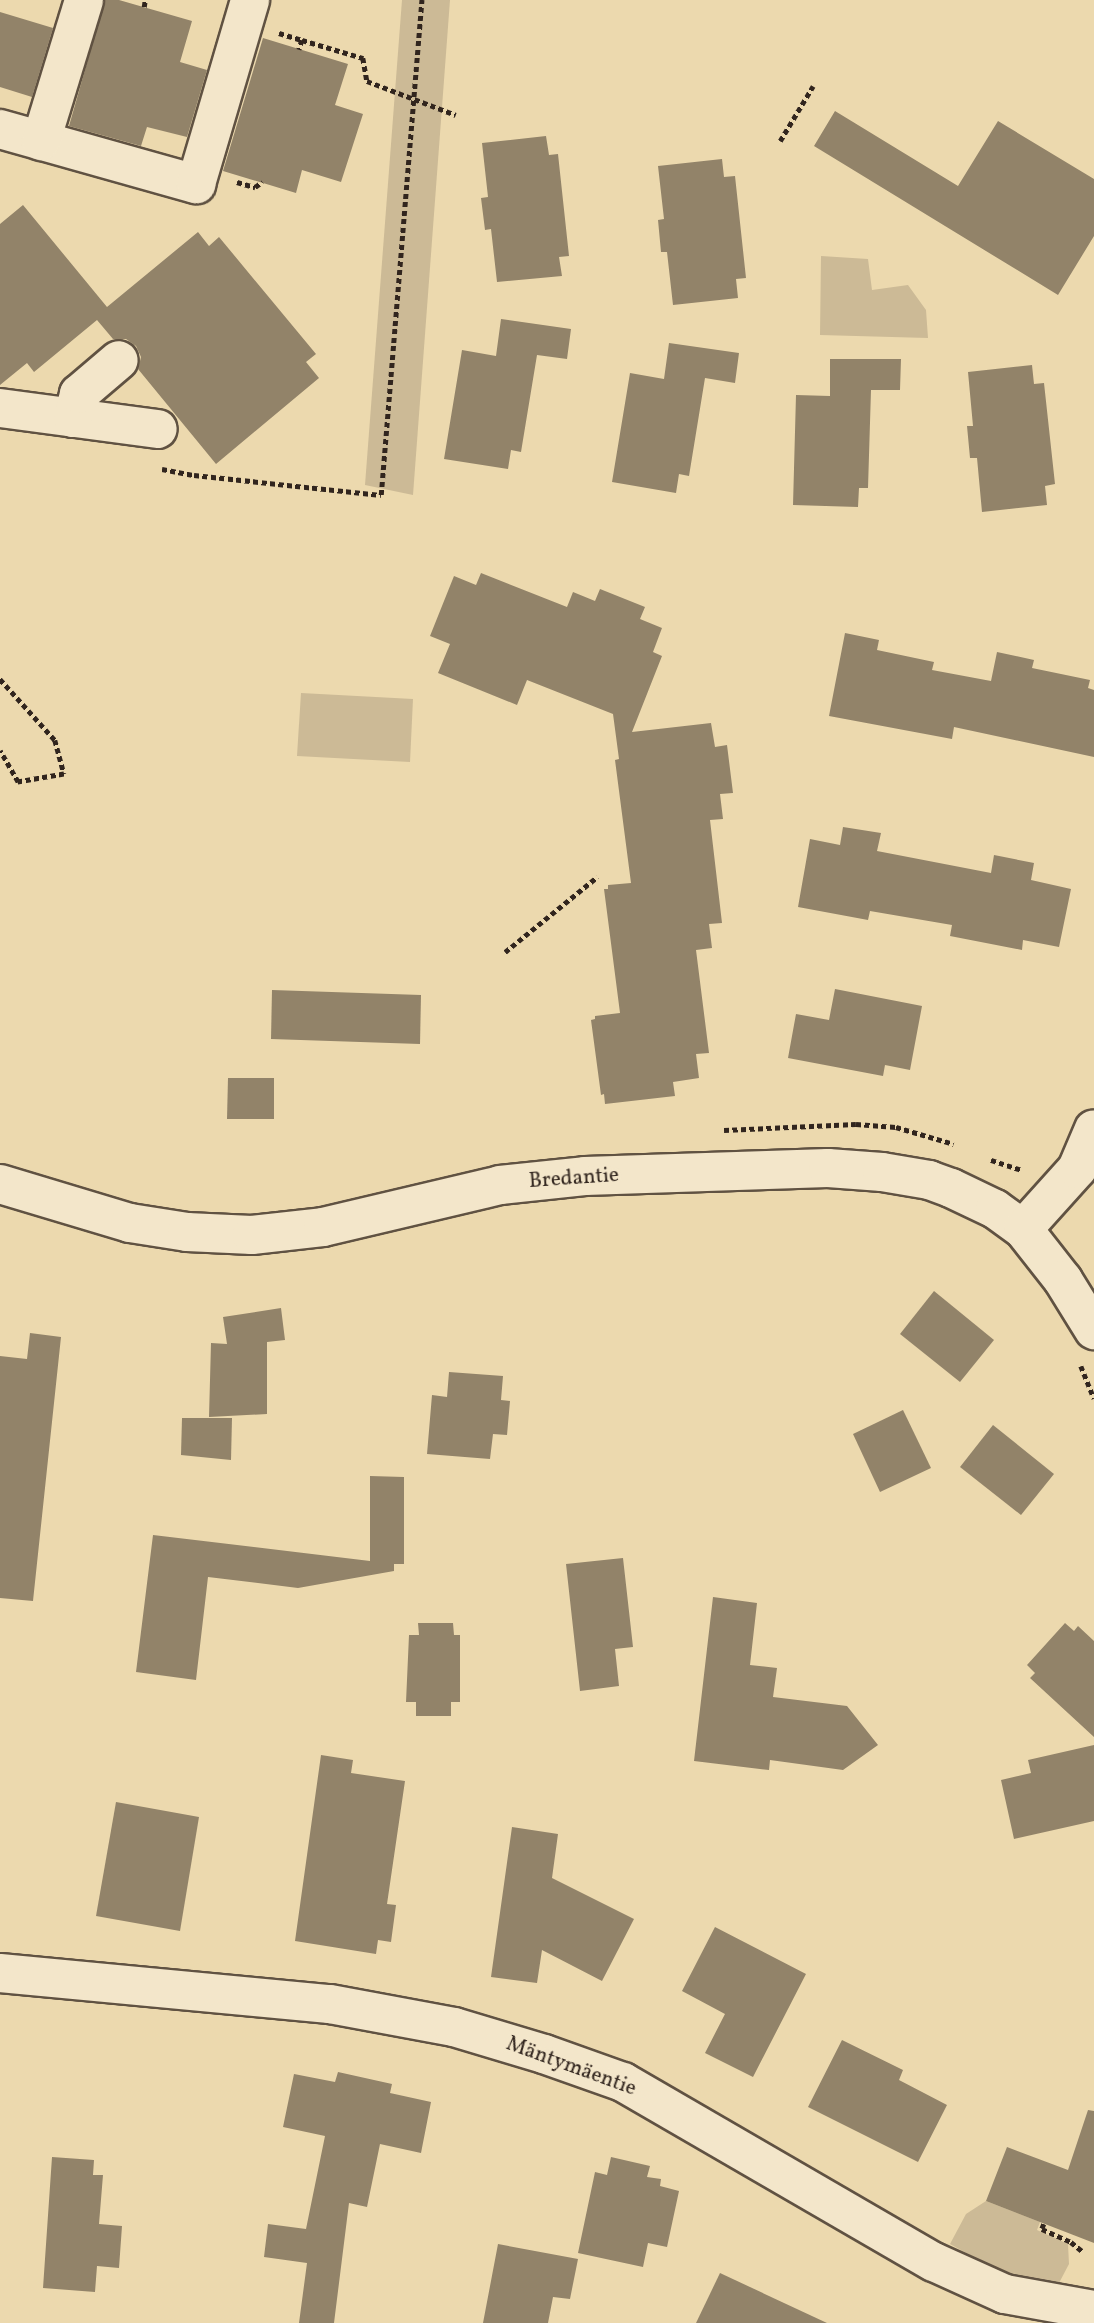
<!DOCTYPE html>
<meta charset="utf-8">
<style>
body{margin:0}
#map{position:relative;width:1094px;height:2323px;overflow:hidden;background:#ecd9ae;font-family:Vollkorn,serif}
div>[style]{position:absolute}
.green>*{inset:0;background:#ccba96}
.building>*{inset:0;background:#928369}
.path>*{height:4.5px;margin-top:-2.25px;transform-origin:0;background:repeating-linear-gradient(90deg,#31251e 0 5px,transparent 0 8.5px)}
.roads{filter:drop-shadow(2px 0 #605242) drop-shadow(-2px 0 #605242) drop-shadow(0 2px #605242) drop-shadow(0 -2px #605242)}
.minor>*{height:38px;margin:-19px;padding:0 19px;transform-origin:19px;border-radius:19px;background:#f3e6ca}
span{translate:-50% -50%;white-space:nowrap;text-align:center;line-height:1.15;-webkit-text-stroke:6px #f3e6ca;paint-order:stroke}
.street-label{font-size:21px;color:#31251e}
</style>
<div id="map">
<div class="green">
<div style="clip-path:polygon(402px 0,450px 0,413px 495px,365px 485px)"></div>
<div style="clip-path:polygon(821px 256px,868px 259px,872px 290px,908px 285px,926px 310px,928px 338px,820px 335px)"></div>
<div style="clip-path:polygon(301px 693px,413px 699px,410px 762px,297px 756px)"></div>
<div style="clip-path:polygon(986px 2201px,1040px 2222px,1037px 2230px,1068px 2244px,1069px 2264px,1059px 2283px,1053px 2287px,1013px 2279px,950px 2244px,966px 2214px)"></div>
</div>
<div class="building">
<div style="clip-path:polygon(105px 0,119px 0,192px 21px,180px 62px,207px 70px,187px 137px,147px 127px,141px 146px,69px 126px)"></div>
<div style="clip-path:polygon(0 12px,53px 28px,32px 97px,0 87px)"></div>
<div style="clip-path:polygon(263px 38px,348px 64px,335px 105px,363px 114px,341px 182px,302px 170px,296px 193px,223px 171px)"></div>
<div style="clip-path:polygon(835px 111px,958px 186px,998px 121px,1094px 179px,1094px 236px,1058px 295px,814px 146px)"></div>
<div style="clip-path:polygon(546px 136px,549px 155px,558px 154px,569px 256px,559px 257px,562px 276px,497px 282px,491px 229px,485px 230px,481px 198px,488px 197px,482px 143px)"></div>
<div style="clip-path:polygon(722px 159px,724px 177px,735px 176px,746px 278px,736px 279px,738px 298px,673px 305px,667px 252px,661px 252px,658px 220px,664px 219px,658px 166px)"></div>
<div style="clip-path:polygon(23px 205px,107px 307px,198px 232px,209px 246px,219px 237px,316px 354px,306px 362px,319px 378px,216px 464px,138px 369px,141px 357px,136px 346px,126px 339px,113px 339px,97px 320px,34px 372px,27px 363px,0 385px,0 224px)"></div>
<div style="clip-path:polygon(501px 319px,571px 329px,567px 359px,537px 355px,521px 452px,511px 450px,508px 469px,444px 459px,462px 350px,496px 356px)"></div>
<div style="clip-path:polygon(669px 343px,739px 353px,735px 383px,705px 378px,689px 476px,679px 474px,676px 493px,612px 482px,630px 373px,664px 379px)"></div>
<div style="clip-path:polygon(830px 359px,901px 359px,900px 390px,871px 390px,868px 488px,859px 488px,858px 507px,793px 505px,796px 395px,830px 396px)"></div>
<div style="clip-path:polygon(1032px 365px,1034px 384px,1044px 383px,1055px 484px,1045px 486px,1047px 505px,982px 512px,977px 458px,970px 458px,967px 426px,973px 426px,968px 372px)"></div>
<div style="clip-path:polygon(481px 573px,567px 607px,573px 592px,595px 601px,600px 589px,645px 607px,640px 619px,662px 628px,653px 652px,662px 656px,632px 732px,711px 723px,715px 747px,727px 745px,733px 793px,720px 794px,723px 819px,710px 820px,722px 923px,709px 924px,712px 948px,696px 950px,709px 1053px,696px 1054px,699px 1078px,673px 1082px,675px 1096px,605px 1104px,604px 1094px,601px 1095px,591px 1020px,595px 1019px,595px 1016px,620px 1013px,604px 889px,608px 889px,608px 885px,631px 883px,615px 760px,619px 759px,613px 714px,527px 680px,517px 705px,438px 673px,450px 644px,430px 636px,454px 576px,476px 585px)"></div>
<div style="clip-path:polygon(845px 633px,879px 640px,877px 650px,934px 662px,932px 670px,991px 681px,997px 652px,1034px 660px,1032px 668px,1090px 680px,1088px 688px,1094px 690px,1094px 757px,954px 727px,952px 739px,829px 716px)"></div>
<div style="clip-path:polygon(843px 827px,881px 833px,877px 851px,991px 873px,994px 855px,1034px 863px,1031px 880px,1071px 889px,1059px 947px,1023px 940px,1022px 950px,950px 936px,952px 925px,870px 911px,868px 920px,798px 907px,810px 839px,840px 845px)"></div>
<div style="clip-path:polygon(835px 989px,922px 1006px,910px 1070px,885px 1065px,883px 1076px,788px 1058px,796px 1014px,829px 1020px)"></div>
<div style="clip-path:polygon(272px 990px,421px 995px,420px 1044px,271px 1039px)"></div>
<div style="clip-path:polygon(228px 1078px,274px 1078px,274px 1119px,227px 1119px)"></div>
<div style="clip-path:polygon(934px 1291px,994px 1340px,960px 1382px,900px 1334px)"></div>
<div style="clip-path:polygon(281px 1308px,285px 1340px,267px 1342px,267px 1414px,209px 1417px,211px 1343px,227px 1344px,223px 1317px)"></div>
<div style="clip-path:polygon(30px 1333px,61px 1337px,33px 1601px,0 1598px,0 1356px,27px 1359px)"></div>
<div style="clip-path:polygon(449px 1372px,503px 1376px,501px 1400px,510px 1401px,507px 1435px,493px 1434px,490px 1459px,427px 1454px,432px 1395px,447px 1397px)"></div>
<div style="clip-path:polygon(903px 1410px,931px 1468px,880px 1492px,853px 1434px)"></div>
<div style="clip-path:polygon(182px 1418px,232px 1418px,231px 1460px,181px 1455px)"></div>
<div style="clip-path:polygon(993px 1425px,1054px 1474px,1021px 1515px,960px 1467px)"></div>
<div style="clip-path:polygon(370px 1476px,404px 1477px,404px 1564px,394px 1564px,394px 1571px,298px 1588px,208px 1577px,196px 1680px,136px 1672px,153px 1535px,370px 1561px)"></div>
<div style="clip-path:polygon(623px 1558px,633px 1647px,615px 1649px,619px 1686px,580px 1691px,566px 1564px)"></div>
<div style="clip-path:polygon(713px 1597px,757px 1603px,750px 1665px,777px 1668px,773px 1697px,847px 1706px,878px 1745px,843px 1770px,770px 1760px,769px 1770px,694px 1761px)"></div>
<div style="clip-path:polygon(418px 1623px,453px 1623px,454px 1635px,460px 1635px,460px 1702px,451px 1702px,451px 1716px,416px 1716px,416px 1702px,406px 1702px,409px 1635px,419px 1635px)"></div>
<div style="clip-path:polygon(1065px 1623px,1074px 1631px,1078px 1626px,1094px 1641px,1094px 1737px,1030px 1678px,1035px 1673px,1027px 1665px)"></div>
<div style="clip-path:polygon(1094px 1745px,1094px 1821px,1014px 1839px,1001px 1780px,1031px 1773px,1028px 1760px)"></div>
<div style="clip-path:polygon(321px 1755px,353px 1760px,351px 1773px,405px 1781px,387px 1904px,396px 1905px,391px 1942px,378px 1940px,376px 1954px,295px 1941px)"></div>
<div style="clip-path:polygon(116px 1802px,199px 1817px,180px 1931px,96px 1916px)"></div>
<div style="clip-path:polygon(512px 1827px,558px 1834px,552px 1878px,634px 1919px,602px 1981px,542px 1950px,537px 1983px,491px 1977px)"></div>
<div style="clip-path:polygon(715px 1927px,806px 1974px,753px 2077px,705px 2053px,725px 2014px,682px 1991px)"></div>
<div style="clip-path:polygon(842px 2040px,903px 2070px,899px 2080px,947px 2105px,918px 2162px,808px 2107px)"></div>
<div style="clip-path:polygon(338px 2072px,392px 2084px,390px 2093px,431px 2102px,421px 2153px,380px 2144px,367px 2207px,349px 2203px,334px 2323px,299px 2323px,307px 2263px,264px 2257px,268px 2224px,306px 2229px,325px 2136px,283px 2127px,294px 2074px,335px 2082px)"></div>
<div style="clip-path:polygon(1088px 2110px,1094px 2111px,1094px 2243px,986px 2201px,1007px 2147px,1068px 2170px)"></div>
<div style="clip-path:polygon(52px 2157px,94px 2160px,93px 2175px,103px 2175px,99px 2224px,122px 2226px,119px 2268px,97px 2266px,95px 2292px,43px 2288px)"></div>
<div style="clip-path:polygon(611px 2157px,650px 2166px,647px 2177px,661px 2179px,660px 2186px,679px 2191px,667px 2247px,648px 2243px,643px 2267px,578px 2253px,595px 2172px,607px 2175px)"></div>
<div style="clip-path:polygon(498px 2244px,578px 2259px,570px 2299px,553px 2297px,548px 2323px,483px 2323px)"></div>
<div style="clip-path:polygon(720px 2273px,827px 2323px,696px 2323px)"></div>
</div>
<div class="path">
<div style="left:144px;top:7px;width:7px;rotate:-82deg"></div>
<div style="left:279px;top:33px;width:24px;rotate:17deg"></div>
<div style="left:302px;top:40px;width:10px;rotate:107deg"></div>
<div style="left:302px;top:40px;width:64px;rotate:16.4deg"></div>
<div style="left:363px;top:58px;width:23px;rotate:80deg"></div>
<div style="left:367px;top:81px;width:95px;rotate:20.9deg"></div>
<div style="left:780px;top:141px;width:64px;rotate:-59deg"></div>
<div style="left:237px;top:182px;width:19px;rotate:16deg"></div>
<div style="left:255px;top:187px;width:9px;rotate:-36deg"></div>
<div style="left:162px;top:469px;width:33px;rotate:11deg"></div>
<div style="left:194px;top:475px;width:188px;rotate:6.1deg"></div>
<div style="left:381px;top:495px;width:497px;rotate:-85.3deg"></div>
<div style="left:0;top:679px;width:82px;rotate:48deg"></div>
<div style="left:55px;top:740px;width:35px;rotate:75deg"></div>
<div style="left:64px;top:774px;width:47px;rotate:170.1deg"></div>
<div style="left:18px;top:782px;width:36px;rotate:-120deg"></div>
<div style="left:505px;top:952px;width:119px;rotate:-39.2deg"></div>
<div style="left:724px;top:1130px;width:132px;rotate:-2.6deg"></div>
<div style="left:856px;top:1124px;width:40px;rotate:4.3deg"></div>
<div style="left:896px;top:1127px;width:60px;rotate:16.3deg"></div>
<div style="left:991px;top:1160px;width:33px;rotate:18deg"></div>
<div style="left:1081px;top:1366px;width:35px;rotate:68deg"></div>
<div style="left:1044px;top:2224px;width:5px;rotate:112deg"></div>
<div style="left:1042px;top:2229px;width:32px;rotate:24deg"></div>
<div style="left:1071px;top:2242px;width:14px;rotate:39deg"></div>
</div>
<div class="roads">
<div class="minor">
<div style="left:0;top:129px;width:204px;rotate:15.7deg"></div>
<div style="left:196px;top:184px;width:192px;rotate:-73.6deg"></div>
<div style="left:41px;top:141px;width:147px;rotate:-73deg"></div>
<div style="left:0;top:408px;width:159px;rotate:7.6deg"></div>
<div style="left:73px;top:418px;width:25px;rotate:-76deg"></div>
<div style="left:79px;top:394px;width:52px;rotate:-40.4deg"></div>
<div style="left:0;top:1184px;width:136px;rotate:16.7deg"></div>
<div style="left:130px;top:1223px;width:58px;rotate:9deg"></div>
<div style="left:187px;top:1232px;width:65px;rotate:2.6deg"></div>
<div style="left:252px;top:1235px;width:71px;rotate:-6.4deg"></div>
<div style="left:323px;top:1227px;width:182px;rotate:-13.3deg"></div>
<div style="left:500px;top:1185px;width:85px;rotate:-6deg"></div>
<div style="left:585px;top:1176px;width:243px;rotate:-1.9deg"></div>
<div style="left:828px;top:1168px;width:54px;rotate:4.2deg"></div>
<div style="left:882px;top:1172px;width:48px;rotate:9.7deg"></div>
<div style="left:929px;top:1180px;width:23px;rotate:20deg"></div>
<div style="left:951px;top:1188px;width:49px;rotate:25.5deg"></div>
<div style="left:995px;top:1209px;width:34px;rotate:36deg"></div>
<div style="left:1023px;top:1229px;width:65px;rotate:51.9deg"></div>
<div style="left:1063px;top:1280px;width:59px;rotate:58.2deg"></div>
<div style="left:1023px;top:1229px;width:81px;rotate:-48deg"></div>
<div style="left:1077px;top:1169px;width:43px;rotate:-67deg"></div>
<div style="left:0;top:1973px;width:331px;rotate:5.4deg"></div>
<div style="left:330px;top:2004px;width:126px;rotate:10.5deg"></div>
<div style="left:454px;top:2027px;width:94px;rotate:16.7deg"></div>
<div style="left:544px;top:2054px;width:84px;rotate:19.5deg"></div>
<div style="left:623px;top:2082px;width:359px;rotate:30.1deg"></div>
<div style="left:934px;top:2262px;width:78px;rotate:24.3deg"></div>
<div style="left:1005px;top:2294px;width:90px;rotate:10.2deg"></div>
</div>
</div>
<div class="street-label">
<span style="left:574px;top:1179px;rotate:-4deg">Bredantie</span>
<span style="left:571px;top:2067px;rotate:20deg">Mäntymäentie</span>
</div>
</div>
